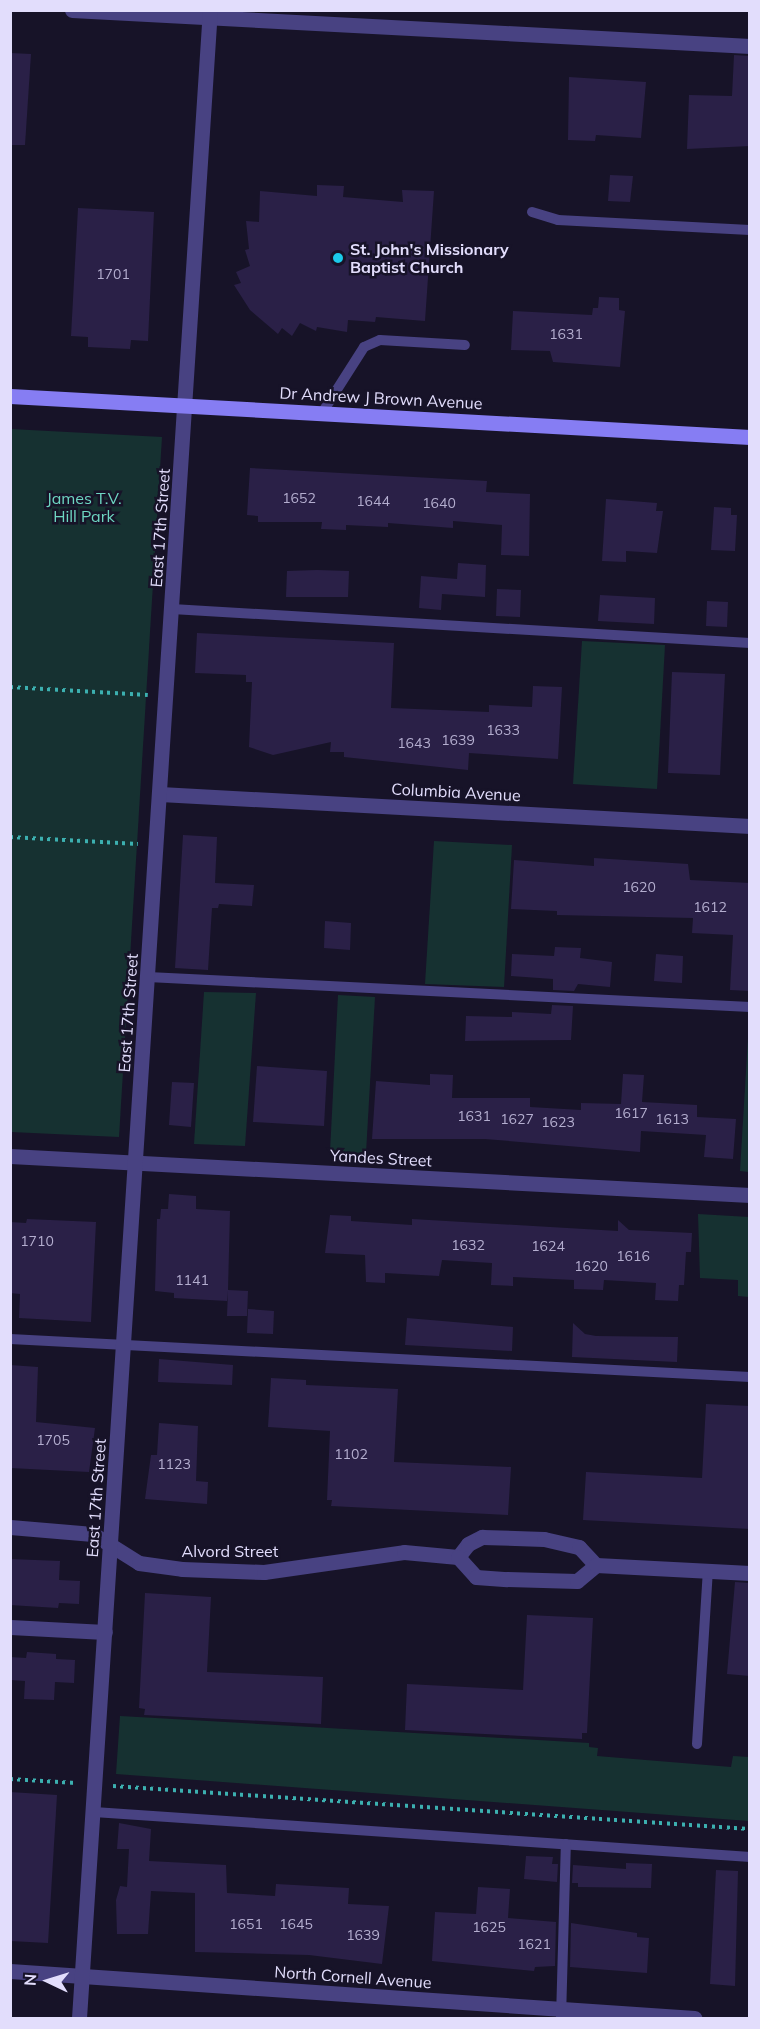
<!DOCTYPE html>
<style>
body{margin:0}
#map{position:relative;width:760px;height:2029px;overflow:hidden;background:#171328;font-family:Mulish,sans-serif}
div>[style]{position:absolute}
.green>*{inset:0;background:#163131}
.building>*{inset:0;background:#2a2047}
.path>*{height:4px;margin-top:-2px;transform-origin:0;background:repeating-linear-gradient(90deg,#3cb0b0 0 3px,transparent 0 7.5px)}
.lane>*{height:10px;margin:-5px;padding:0 5px;transform-origin:5px;border-radius:5px;background:#484282}
.street>*{height:15px;margin:-7.5px;padding:0 7.5px;transform-origin:7.5px;border-radius:7.5px;background:#484282}
.secondary>*{height:15px;margin:-7.5px;padding:0 7.5px;transform-origin:7.5px;border-radius:7.5px;background:#867df3}
.dots>*{width:16px;height:16px;translate:-50% -50%;box-sizing:border-box;border:3px solid #171328;border-radius:50%}
span{translate:-50% -50%;white-space:nowrap;text-align:center;line-height:1.15;-webkit-text-stroke:5px #171328;paint-order:stroke}
.number-label{font-size:14px;color:#b4aecf}
.number-label span{-webkit-text-stroke-width:0}
.poi-label{font-size:16px;color:#e2ddfc;font-weight:700}
.left{translate:0 -50%;text-align:left}
.street-label{font-size:16px;color:#e2ddfc}
.park-label{font-size:16px;color:#6ed6c2}
.frame{position:absolute;inset:0;border:12px solid #e2ddfc;pointer-events:none}
.north{position:absolute;left:18px;top:1951px;width:60px;height:60px;-webkit-text-stroke:4px #171328;paint-order:stroke;rotate:274deg;font-size:16px;font-weight:700;line-height:24px;text-align:center;color:#e2ddfc}
.north::after{content:'';display:block;margin:auto;width:21px;height:27px;background:#e2ddfc;clip-path:polygon(50% 0,100% 100%,50% 72%,0 100%)}
</style>
<div id="map">
<div class="green">
<div style="clip-path:polygon(11px 429px,162px 437px,119px 1137px,11px 1132px)"></div>
<div style="clip-path:polygon(582px 641px,665px 645px,657px 789px,573px 784px)"></div>
<div style="clip-path:polygon(434px 841px,512px 845px,504px 987px,425px 984px)"></div>
<div style="clip-path:polygon(204px 992px,256px 993px,245px 1146px,194px 1144px)"></div>
<div style="clip-path:polygon(338px 995px,375px 997px,366px 1153px,330px 1152px)"></div>
<div style="clip-path:polygon(749px 1021px,750px 1021px,749px 1172px,740px 1171px)"></div>
<div style="clip-path:polygon(698px 1214px,749px 1217px,749px 1297px,738px 1296px,738px 1280px,700px 1278px)"></div>
<div style="clip-path:polygon(120px 1716px,589px 1743px,589px 1747px,598px 1748px,597px 1756px,731px 1767px,733px 1756px,749px 1757px,749px 1821px,116px 1774px)"></div>
</div>
<div class="building">
<div style="clip-path:polygon(10px 53px,31px 54px,25px 145px,10px 145px)"></div>
<div style="clip-path:polygon(734px 55px,750px 56px,750px 146px,687px 149px,689px 95px,732px 96px)"></div>
<div style="clip-path:polygon(569px 77px,646px 82px,641px 138px,596px 135px,595px 141px,568px 140px)"></div>
<div style="clip-path:polygon(610px 175px,633px 176px,630px 202px,608px 201px)"></div>
<div style="clip-path:polygon(317px 185px,344px 186px,343px 197px,403px 202px,402px 190px,434px 191px,425px 321px,376px 317px,375px 322px,348px 320px,347px 332px,317px 327px,316px 331px,300px 323px,292px 336px,282px 328px,278px 334px,250px 310px,234px 285px,241px 283px,236px 272px,250px 266px,245px 250px,249px 249px,246px 221px,259px 222px,260px 191px,317px 196px)"></div>
<div style="clip-path:polygon(78px 208px,154px 212px,148px 341px,131px 340px,130px 349px,88px 347px,88px 337px,71px 336px)"></div>
<div style="clip-path:polygon(599px 297px,619px 298px,619px 310px,625px 311px,620px 367px,553px 362px,550px 351px,511px 350px,513px 311px,592px 315px,593px 308px,598px 308px)"></div>
<div style="clip-path:polygon(250px 468px,487px 481px,486px 492px,530px 494px,529px 556px,501px 555px,502px 525px,453px 521px,453px 528px,388px 523px,388px 527px,346px 525px,346px 530px,321px 529px,322px 522px,258px 522px,258px 516px,247px 515px)"></div>
<div style="clip-path:polygon(606px 499px,657px 503px,656px 511px,663px 511px,657px 553px,626px 551px,626px 562px,602px 561px)"></div>
<div style="clip-path:polygon(714px 507px,731px 508px,731px 515px,737px 515px,735px 551px,711px 550px)"></div>
<div style="clip-path:polygon(458px 563px,486px 565px,485px 597px,442px 594px,441px 610px,419px 608px,421px 576px,457px 579px)"></div>
<div style="clip-path:polygon(317px 570px,349px 571px,348px 597px,286px 597px,287px 571px)"></div>
<div style="clip-path:polygon(497px 589px,521px 590px,520px 617px,496px 616px)"></div>
<div style="clip-path:polygon(600px 595px,655px 598px,654px 624px,598px 621px)"></div>
<div style="clip-path:polygon(707px 601px,728px 602px,727px 627px,706px 626px)"></div>
<div style="clip-path:polygon(197px 633px,394px 643px,391px 708px,489px 712px,489px 705px,532px 707px,533px 686px,562px 687px,558px 759px,469px 753px,468px 770px,344px 757px,344px 752px,330px 752px,331px 742px,273px 755px,249px 747px,252px 682px,246px 682px,246px 675px,195px 673px)"></div>
<div style="clip-path:polygon(672px 672px,725px 674px,720px 775px,668px 773px)"></div>
<div style="clip-path:polygon(183px 835px,217px 837px,215px 883px,254px 885px,252px 906px,219px 904px,218px 908px,212px 908px,208px 970px,175px 968px)"></div>
<div style="clip-path:polygon(594px 858px,688px 864px,690px 880px,750px 883px,750px 991px,730px 990px,733px 935px,692px 933px,693px 918px,557px 915px,557px 911px,511px 909px,514px 860px,594px 866px)"></div>
<div style="clip-path:polygon(325px 921px,351px 923px,350px 950px,324px 948px)"></div>
<div style="clip-path:polygon(555px 947px,581px 948px,580px 958px,612px 962px,610px 987px,578px 984px,574px 991px,553px 990px,553px 979px,511px 976px,512px 954px,554px 956px)"></div>
<div style="clip-path:polygon(656px 954px,683px 956px,682px 983px,654px 981px)"></div>
<div style="clip-path:polygon(552px 1005px,573px 1006px,571px 1040px,465px 1041px,466px 1016px,512px 1017px,512px 1012px,551px 1014px)"></div>
<div style="clip-path:polygon(257px 1066px,327px 1071px,324px 1126px,253px 1122px)"></div>
<div style="clip-path:polygon(430px 1074px,453px 1075px,452px 1098px,530px 1098px,530px 1107px,581px 1110px,581px 1103px,621px 1104px,623px 1074px,644px 1075px,642px 1102px,697px 1105px,697px 1117px,736px 1119px,733px 1159px,704px 1157px,706px 1135px,641px 1131px,640px 1152px,485px 1139px,372px 1139px,376px 1081px,430px 1085px)"></div>
<div style="clip-path:polygon(172px 1082px,194px 1083px,191px 1127px,169px 1125px)"></div>
<div style="clip-path:polygon(169px 1194px,196px 1196px,196px 1209px,230px 1211px,228px 1290px,248px 1291px,247px 1316px,227px 1316px,228px 1291px,227px 1301px,174px 1298px,174px 1293px,155px 1291px,157px 1219px,160px 1219px,161px 1209px,168px 1209px)"></div>
<div style="clip-path:polygon(330px 1215px,351px 1216px,351px 1221px,412px 1225px,412px 1219px,618px 1231px,618px 1220px,629px 1230px,692px 1233px,691px 1252px,686px 1252px,684px 1285px,679px 1285px,678px 1301px,655px 1300px,656px 1283px,604px 1280px,603px 1290px,574px 1289px,574px 1280px,513px 1277px,513px 1286px,491px 1285px,492px 1263px,442px 1260px,439px 1276px,385px 1273px,385px 1283px,366px 1282px,365px 1255px,325px 1253px)"></div>
<div style="clip-path:polygon(27px 1219px,96px 1222px,91px 1322px,19px 1318px,20px 1294px,10px 1293px,10px 1222px,26px 1223px)"></div>
<div style="clip-path:polygon(248px 1309px,274px 1311px,273px 1334px,247px 1333px)"></div>
<div style="clip-path:polygon(407px 1318px,513px 1327px,512px 1351px,405px 1345px)"></div>
<div style="clip-path:polygon(573px 1323px,585px 1334px,596px 1336px,678px 1337px,677px 1362px,572px 1357px)"></div>
<div style="clip-path:polygon(159px 1359px,233px 1365px,232px 1385px,158px 1382px)"></div>
<div style="clip-path:polygon(10px 1365px,38px 1367px,36px 1422px,95px 1428px,89px 1472px,10px 1468px)"></div>
<div style="clip-path:polygon(271px 1378px,306px 1380px,306px 1385px,398px 1389px,394px 1462px,511px 1467px,508px 1515px,331px 1506px,332px 1500px,327px 1500px,330px 1431px,268px 1427px)"></div>
<div style="clip-path:polygon(706px 1404px,750px 1406px,750px 1529px,583px 1520px,586px 1472px,702px 1478px)"></div>
<div style="clip-path:polygon(159px 1423px,198px 1426px,196px 1481px,208px 1482px,207px 1504px,145px 1499px,151px 1455px,157px 1455px)"></div>
<div style="clip-path:polygon(10px 1559px,60px 1561px,59px 1580px,80px 1581px,79px 1604px,59px 1603px,58px 1608px,10px 1605px)"></div>
<div style="clip-path:polygon(735px 1582px,750px 1583px,750px 1676px,727px 1674px)"></div>
<div style="clip-path:polygon(145px 1593px,211px 1597px,207px 1672px,323px 1677px,321px 1724px,144px 1715px,145px 1709px,139px 1708px)"></div>
<div style="clip-path:polygon(527px 1615px,593px 1618px,587px 1733px,582px 1733px,582px 1739px,405px 1730px,407px 1684px,523px 1690px)"></div>
<div style="clip-path:polygon(27px 1652px,56px 1654px,56px 1659px,75px 1660px,74px 1683px,55px 1682px,54px 1700px,24px 1699px,25px 1681px,10px 1680px,10px 1657px,26px 1658px)"></div>
<div style="clip-path:polygon(10px 1792px,57px 1795px,48px 1943px,10px 1941px)"></div>
<div style="clip-path:polygon(119px 1823px,151px 1829px,149px 1861px,226px 1865px,227px 1893px,275px 1896px,276px 1884px,349px 1888px,348px 1904px,389px 1906px,382px 1964px,309px 1955px,195px 1952px,195px 1893px,151px 1891px,148px 1934px,117px 1934px,116px 1900px,120px 1886px,127px 1887px,129px 1849px,117px 1849px)"></div>
<div style="clip-path:polygon(526px 1856px,553px 1857px,552px 1864px,558px 1864px,557px 1882px,524px 1879px)"></div>
<div style="clip-path:polygon(626px 1863px,652px 1864px,651px 1888px,578px 1887px,578px 1883px,572px 1883px,573px 1865px,626px 1869px)"></div>
<div style="clip-path:polygon(716px 1870px,738px 1871px,735px 1986px,710px 1984px)"></div>
<div style="clip-path:polygon(478px 1887px,510px 1889px,508px 1918px,556px 1922px,555px 1966px,535px 1967px,534px 1971px,432px 1961px,435px 1912px,476px 1914px)"></div>
<div style="clip-path:polygon(571px 1923px,637px 1933px,637px 1937px,649px 1938px,647px 1973px,570px 1967px)"></div>
</div>
<div class="path">
<div style="left:10px;top:687px;width:138px;rotate:3.3deg"></div>
<div style="left:10px;top:837px;width:128px;rotate:3.1deg"></div>
<div style="left:10px;top:1779px;width:66px;rotate:3.5deg"></div>
<div style="left:113px;top:1786px;width:638px;rotate:3.86deg"></div>
</div>
<div class="lane">
<div style="left:532px;top:212px;width:27px;rotate:17deg"></div>
<div style="left:558px;top:220px;width:192px;rotate:3deg"></div>
<div style="left:322px;top:413px;width:78px;rotate:-57.5deg"></div>
<div style="left:364px;top:347px;width:17px;rotate:-24deg"></div>
<div style="left:380px;top:340px;width:85px;rotate:3.4deg"></div>
<div style="left:172px;top:609px;width:579px;rotate:3.37deg"></div>
<div style="left:148px;top:977px;width:603px;rotate:2.85deg"></div>
<div style="left:10px;top:1339px;width:741px;rotate:2.94deg"></div>
<div style="left:697px;top:1744px;width:173px;rotate:-86.4deg"></div>
<div style="left:94px;top:1812px;width:658px;rotate:3.92deg"></div>
<div style="left:561px;top:2018px;width:174px;rotate:-88.4deg"></div>
</div>
<div class="street">
<div style="left:72px;top:10px;width:679px;rotate:3.04deg"></div>
<div style="left:160px;top:794px;width:591px;rotate:3.1deg"></div>
<div style="left:10px;top:1156px;width:741px;rotate:3.02deg"></div>
<div style="left:10px;top:1527px;width:83px;rotate:4.8deg"></div>
<div style="left:93px;top:1534px;width:54px;rotate:32.2deg"></div>
<div style="left:139px;top:1563px;width:43px;rotate:7.9deg"></div>
<div style="left:182px;top:1569px;width:82px;rotate:2.1deg"></div>
<div style="left:264px;top:1572px;width:141px;rotate:-8.1deg"></div>
<div style="left:404px;top:1552px;width:54px;rotate:5.3deg"></div>
<div style="left:458px;top:1557px;width:16px;rotate:-52deg"></div>
<div style="left:468px;top:1544px;width:16px;rotate:-27deg"></div>
<div style="left:482px;top:1537px;width:62px;rotate:1.8deg"></div>
<div style="left:544px;top:1539px;width:36px;rotate:13deg"></div>
<div style="left:579px;top:1547px;width:25px;rotate:47deg"></div>
<div style="left:458px;top:1557px;width:27px;rotate:48deg"></div>
<div style="left:476px;top:1577px;width:31px;rotate:4deg"></div>
<div style="left:507px;top:1579px;width:70px;rotate:1.6deg"></div>
<div style="left:577px;top:1581px;width:25px;rotate:-40deg"></div>
<div style="left:596px;top:1565px;width:154px;rotate:3deg"></div>
<div style="left:10px;top:1627px;width:95px;rotate:3deg"></div>
<div style="left:10px;top:1971px;width:686px;rotate:3.93deg"></div>
<div style="left:79px;top:2018px;width:2012px;rotate:-86.27deg"></div>
</div>
<div class="secondary">
<div style="left:10px;top:396px;width:741px;rotate:3.17deg"></div>
</div>
<div class="dots">
<div style="left:338px;top:258px;background:#1bcaea"></div>
</div>
<div class="number-label">
<span style="left:113px;top:274px">1701</span>
<span style="left:566px;top:334px">1631</span>
<span style="left:299px;top:498px">1652</span>
<span style="left:373px;top:501px">1644</span>
<span style="left:439px;top:503px">1640</span>
<span style="left:503px;top:730px">1633</span>
<span style="left:458px;top:740px">1639</span>
<span style="left:414px;top:743px">1643</span>
<span style="left:639px;top:887px">1620</span>
<span style="left:710px;top:907px">1612</span>
<span style="left:631px;top:1113px">1617</span>
<span style="left:474px;top:1116px">1631</span>
<span style="left:517px;top:1119px">1627</span>
<span style="left:672px;top:1119px">1613</span>
<span style="left:558px;top:1122px">1623</span>
<span style="left:37px;top:1241px">1710</span>
<span style="left:468px;top:1245px">1632</span>
<span style="left:548px;top:1246px">1624</span>
<span style="left:633px;top:1256px">1616</span>
<span style="left:591px;top:1266px">1620</span>
<span style="left:192px;top:1280px">1141</span>
<span style="left:53px;top:1440px">1705</span>
<span style="left:351px;top:1454px">1102</span>
<span style="left:174px;top:1464px">1123</span>
<span style="left:246px;top:1924px">1651</span>
<span style="left:296px;top:1924px">1645</span>
<span style="left:489px;top:1927px">1625</span>
<span style="left:363px;top:1935px">1639</span>
<span style="left:534px;top:1944px">1621</span>
</div>
<div class="poi-label">
<span class="left" style="left:350px;top:258px">St. John's Missionary<br>Baptist Church</span>
</div>
<div class="street-label">
<span style="left:381px;top:398px;rotate:3deg">Dr Andrew J Brown Avenue</span>
<span style="left:160px;top:528px;rotate:-86deg">East 17th Street</span>
<span style="left:456px;top:792px;rotate:3deg">Columbia Avenue</span>
<span style="left:128px;top:1013px;rotate:-86deg">East 17th Street</span>
<span style="left:381px;top:1158px;rotate:3deg">Yandes Street</span>
<span style="left:96px;top:1498px;rotate:-86deg">East 17th Street</span>
<span style="left:230px;top:1551px">Alvord Street</span>
<span style="left:353px;top:1977px;rotate:4deg">North Cornell Avenue</span>
</div>
<div class="park-label">
<span style="left:84px;top:507px">James T.V.<br>Hill Park</span>
</div>
<div class="frame"></div>
<div class="north">N</div>
</div>
